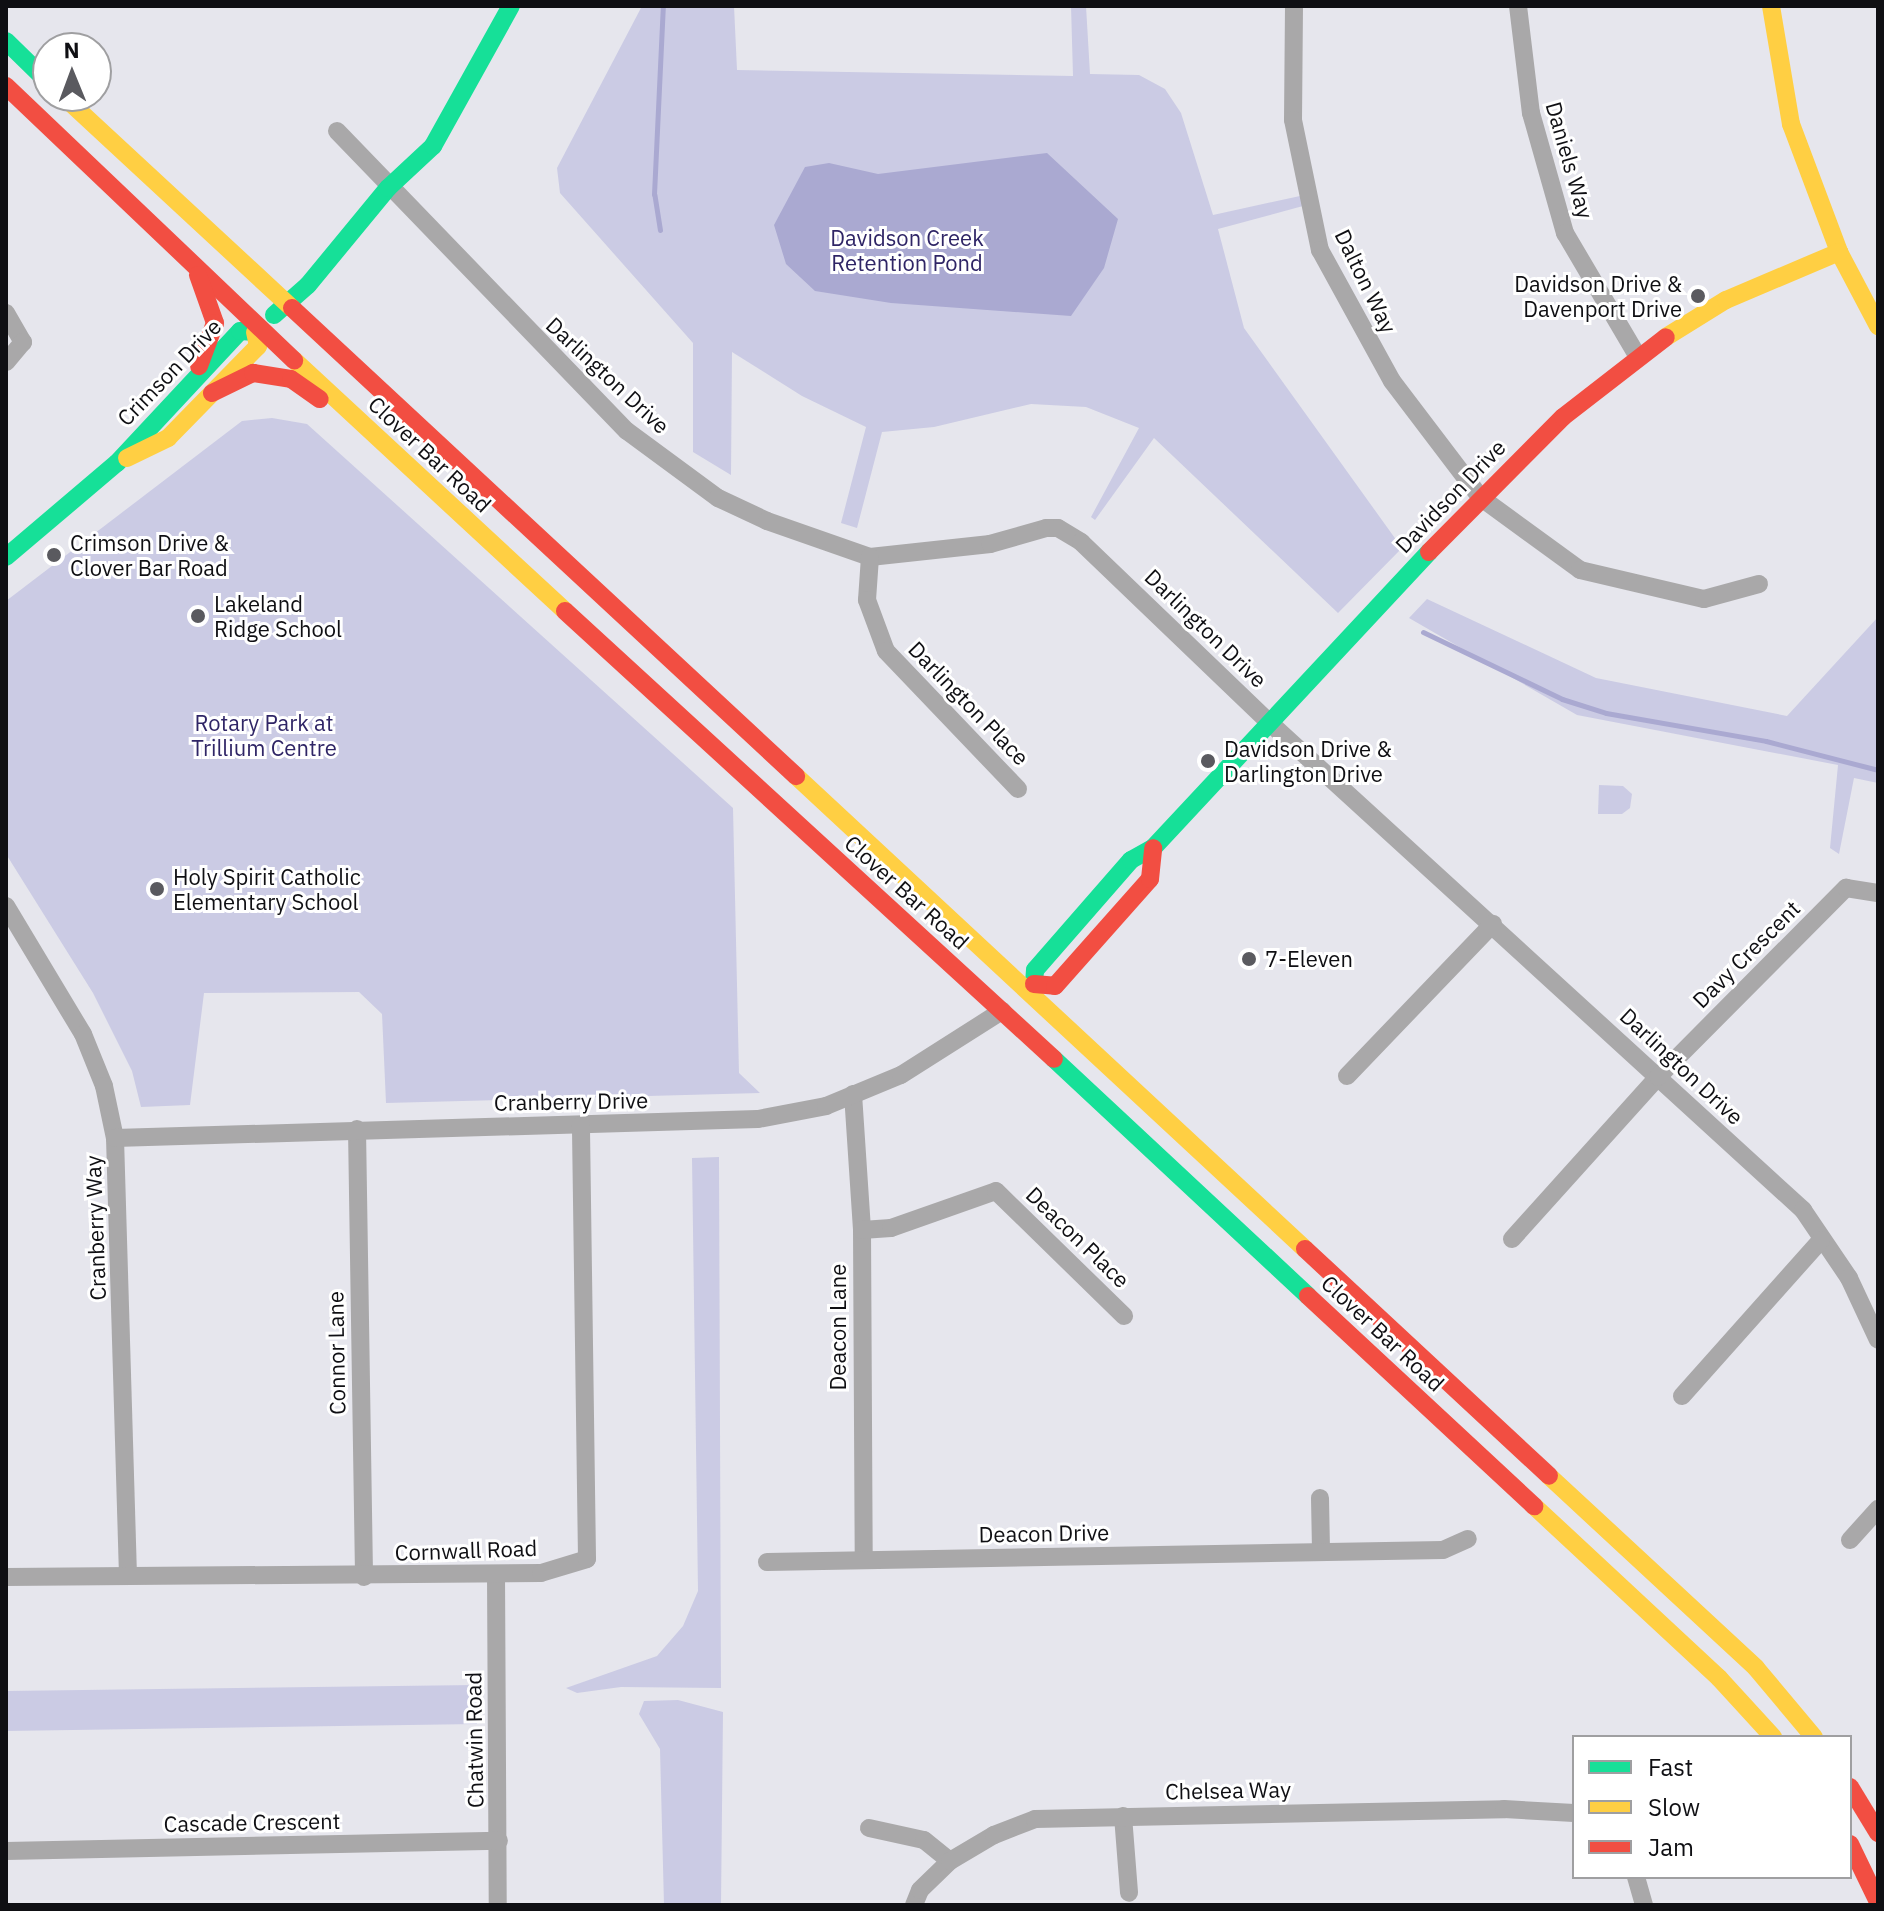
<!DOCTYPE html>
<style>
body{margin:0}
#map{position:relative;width:1884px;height:1911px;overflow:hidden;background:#e6e6ed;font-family:"IBM Plex Sans",sans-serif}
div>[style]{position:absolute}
.green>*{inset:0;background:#cbcbe4}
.water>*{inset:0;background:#aaa9d1}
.stream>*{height:5px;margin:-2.5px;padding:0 2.5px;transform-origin:2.5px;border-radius:2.5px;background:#aaa9d1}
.street>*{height:18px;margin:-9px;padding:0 9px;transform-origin:9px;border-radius:9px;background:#a9a8a9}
.fast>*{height:18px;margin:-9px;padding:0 9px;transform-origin:9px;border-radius:9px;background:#16e098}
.slow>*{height:18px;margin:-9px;padding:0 9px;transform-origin:9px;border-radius:9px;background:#ffcf43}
.jam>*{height:18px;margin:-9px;padding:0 9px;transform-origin:9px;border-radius:9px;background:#f24e42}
.dots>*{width:22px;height:22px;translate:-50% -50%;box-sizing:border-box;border:4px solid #fff;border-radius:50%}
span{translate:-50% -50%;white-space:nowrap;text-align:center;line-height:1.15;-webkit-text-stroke:6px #fff;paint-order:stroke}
.street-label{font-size:22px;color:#0f0f13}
.park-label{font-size:22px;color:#2f2566}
.poi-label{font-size:22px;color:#0f0f13}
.right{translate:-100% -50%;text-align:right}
.left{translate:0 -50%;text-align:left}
.frame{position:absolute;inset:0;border:8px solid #0f0f13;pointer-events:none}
.legend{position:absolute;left:1572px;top:1735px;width:280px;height:144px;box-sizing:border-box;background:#fff;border:2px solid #9f9fa1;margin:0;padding:10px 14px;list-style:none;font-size:24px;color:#0f0f13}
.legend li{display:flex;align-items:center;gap:16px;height:40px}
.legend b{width:40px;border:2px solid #9f9fa1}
.north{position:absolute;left:32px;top:32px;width:80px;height:80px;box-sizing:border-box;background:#fff;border:2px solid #9f9fa1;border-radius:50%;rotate:359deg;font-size:22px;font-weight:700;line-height:32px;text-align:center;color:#0f0f13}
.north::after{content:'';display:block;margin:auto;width:28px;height:36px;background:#5a5a5f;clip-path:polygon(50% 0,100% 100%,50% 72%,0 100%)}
</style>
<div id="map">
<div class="green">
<div style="clip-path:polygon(642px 6px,734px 6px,737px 70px,1073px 76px,1071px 6px,1086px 6px,1090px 74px,1139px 75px,1165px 89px,1181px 113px,1213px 215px,1300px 196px,1303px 206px,1218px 229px,1244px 328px,1402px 548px,1338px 613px,1154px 438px,1095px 520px,1091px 517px,1139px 428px,1086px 407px,1031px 404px,934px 427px,882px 432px,857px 528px,841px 523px,866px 427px,802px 396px,732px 352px,731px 475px,693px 452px,693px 343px,560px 193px,557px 168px)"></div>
<div style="clip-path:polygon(272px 418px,307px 424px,733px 808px,739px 1073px,760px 1093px,386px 1103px,382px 1014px,359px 992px,204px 993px,190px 1105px,141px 1107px,132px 1071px,93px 993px,6px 854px,6px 601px,242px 421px)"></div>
<div style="clip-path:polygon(1427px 599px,1596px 678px,1787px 716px,1878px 617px,1878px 783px,1854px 778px,1839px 854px,1830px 848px,1838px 765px,1577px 715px,1409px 618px)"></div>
<div style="clip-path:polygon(1599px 785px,1623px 786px,1632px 794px,1630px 808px,1622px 814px,1598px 814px)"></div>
<div style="clip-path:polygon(719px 1157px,721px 1688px,621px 1687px,577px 1693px,566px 1688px,657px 1656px,683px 1626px,698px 1591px,692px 1158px)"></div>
<div style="clip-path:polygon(476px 1685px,477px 1724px,6px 1731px,6px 1691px)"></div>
<div style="clip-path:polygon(678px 1700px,723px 1712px,721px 1905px,664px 1905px,660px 1749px,639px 1714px,644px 1701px)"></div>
</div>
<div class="water">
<div style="clip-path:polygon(1047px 153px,1118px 219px,1104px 268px,1071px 316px,891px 303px,815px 291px,786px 264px,774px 225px,805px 167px,829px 163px,878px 174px)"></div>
</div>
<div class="stream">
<div style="left:660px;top:230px;width:36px;rotate:-99deg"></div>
<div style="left:654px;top:194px;width:188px;rotate:-87.3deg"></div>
<div style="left:1423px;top:632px;width:154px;rotate:25.7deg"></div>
<div style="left:1562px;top:699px;width:46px;rotate:17.7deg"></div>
<div style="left:1606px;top:713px;width:162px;rotate:9.9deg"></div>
<div style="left:1766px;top:741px;width:116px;rotate:14.5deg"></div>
</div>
<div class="street">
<div style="left:1294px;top:6px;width:114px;rotate:90.5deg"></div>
<div style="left:1293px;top:120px;width:133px;rotate:78.3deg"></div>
<div style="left:1320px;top:250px;width:149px;rotate:61.2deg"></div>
<div style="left:1392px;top:381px;width:146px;rotate:52.8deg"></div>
<div style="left:1480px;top:497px;width:124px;rotate:36.1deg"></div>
<div style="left:1580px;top:570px;width:127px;rotate:13.2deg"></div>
<div style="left:1704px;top:599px;width:57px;rotate:-15.3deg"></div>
<div style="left:1518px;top:6px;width:108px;rotate:83.1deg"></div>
<div style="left:1531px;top:113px;width:125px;rotate:74.2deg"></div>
<div style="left:1565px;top:233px;width:142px;rotate:59.5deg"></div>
<div style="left:337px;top:131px;width:417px;rotate:46deg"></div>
<div style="left:627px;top:431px;width:113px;rotate:36.4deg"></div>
<div style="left:718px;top:498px;width:54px;rotate:25.1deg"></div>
<div style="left:767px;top:521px;width:109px;rotate:19.3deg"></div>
<div style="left:870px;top:557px;width:121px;rotate:-6.2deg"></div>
<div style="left:990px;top:544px;width:58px;rotate:-15.9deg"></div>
<div style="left:1046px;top:528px;width:12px"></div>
<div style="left:1058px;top:528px;width:27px;rotate:31deg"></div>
<div style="left:1081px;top:542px;width:263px;rotate:43.8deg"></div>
<div style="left:1271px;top:724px;width:721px;rotate:42.41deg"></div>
<div style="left:1803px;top:1210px;width:82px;rotate:55.9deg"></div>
<div style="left:1849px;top:1278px;width:68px;rotate:64.9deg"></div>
<div style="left:6px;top:313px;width:34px;rotate:60deg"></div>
<div style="left:23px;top:342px;width:26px;rotate:130deg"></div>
<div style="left:870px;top:557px;width:43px;rotate:94deg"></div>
<div style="left:867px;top:600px;width:54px;rotate:69.6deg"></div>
<div style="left:886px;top:651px;width:191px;rotate:46.3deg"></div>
<div style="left:6px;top:906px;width:149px;rotate:59deg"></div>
<div style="left:83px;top:1034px;width:56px;rotate:68deg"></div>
<div style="left:104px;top:1086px;width:53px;rotate:78.1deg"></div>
<div style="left:115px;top:1138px;width:436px;rotate:88.3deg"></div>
<div style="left:1347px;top:1076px;width:211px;rotate:-46.2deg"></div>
<div style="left:853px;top:1094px;width:136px;rotate:86.2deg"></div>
<div style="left:862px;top:1230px;width:330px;rotate:89.7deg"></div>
<div style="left:357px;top:1129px;width:448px;rotate:89.1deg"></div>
<div style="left:115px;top:1138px;width:643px;rotate:-1.69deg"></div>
<div style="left:758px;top:1119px;width:69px;rotate:-10.8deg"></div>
<div style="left:826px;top:1106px;width:81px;rotate:-22.5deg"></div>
<div style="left:901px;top:1075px;width:120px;rotate:-32.4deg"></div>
<div style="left:862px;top:1230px;width:29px;rotate:-4deg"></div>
<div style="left:891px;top:1228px;width:111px;rotate:-19.4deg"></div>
<div style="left:996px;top:1191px;width:179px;rotate:44.3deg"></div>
<div style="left:1512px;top:1239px;width:218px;rotate:-48deg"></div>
<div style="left:1658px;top:1077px;width:267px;rotate:-45.2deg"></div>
<div style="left:1846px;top:888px;width:32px;rotate:9deg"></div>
<div style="left:1682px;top:1396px;width:209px;rotate:-48.3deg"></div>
<div style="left:1320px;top:1498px;width:53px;rotate:88.9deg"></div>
<div style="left:1850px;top:1540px;width:42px;rotate:-47.9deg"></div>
<div style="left:767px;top:1562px;width:676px;rotate:-1.02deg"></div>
<div style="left:1443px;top:1550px;width:27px;rotate:-24deg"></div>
<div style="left:496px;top:1574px;width:331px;rotate:89.7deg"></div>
<div style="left:6px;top:1577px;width:535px;rotate:-0.43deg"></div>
<div style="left:541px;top:1573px;width:48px;rotate:-16.9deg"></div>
<div style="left:587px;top:1559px;width:434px;rotate:-90.8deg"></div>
<div style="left:1123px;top:1816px;width:77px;rotate:85.5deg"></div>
<div style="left:869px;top:1828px;width:56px;rotate:12.3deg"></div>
<div style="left:924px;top:1840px;width:33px;rotate:39deg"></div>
<div style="left:6px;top:1851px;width:493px;rotate:-1.2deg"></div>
<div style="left:1636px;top:1877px;width:29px;rotate:74deg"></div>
<div style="left:914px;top:1905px;width:16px;rotate:-68deg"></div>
<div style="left:920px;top:1890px;width:42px;rotate:-44deg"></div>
<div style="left:950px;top:1861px;width:51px;rotate:-30.6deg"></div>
<div style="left:994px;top:1835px;width:44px;rotate:-21.3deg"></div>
<div style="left:1035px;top:1819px;width:469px;rotate:-1.2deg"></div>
<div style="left:1504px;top:1809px;width:70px;rotate:3.3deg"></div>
</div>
<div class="fast">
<div style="left:6px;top:41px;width:59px;rotate:44.3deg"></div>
<div style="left:274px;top:315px;width:45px;rotate:-41.4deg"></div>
<div style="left:308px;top:285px;width:126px;rotate:-50.5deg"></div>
<div style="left:388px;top:188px;width:62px;rotate:-43deg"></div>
<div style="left:433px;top:146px;width:160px;rotate:-60.9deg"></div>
<div style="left:6px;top:557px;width:145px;rotate:-40.3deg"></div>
<div style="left:117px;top:463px;width:180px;rotate:-47deg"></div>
<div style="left:240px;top:331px;width:15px;rotate:4deg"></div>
<div style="left:1034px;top:984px;width:14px;rotate:-86deg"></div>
<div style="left:1035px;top:970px;width:146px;rotate:-48.9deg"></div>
<div style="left:1131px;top:860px;width:25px;rotate:-29deg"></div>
<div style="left:1153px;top:848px;width:405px;rotate:-47deg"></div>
<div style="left:1054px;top:1059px;width:347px;rotate:43deg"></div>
</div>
<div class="slow">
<div style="left:1771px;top:6px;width:120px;rotate:80.4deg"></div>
<div style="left:1791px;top:124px;width:137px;rotate:69.4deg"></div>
<div style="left:1839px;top:252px;width:84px;rotate:62.2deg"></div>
<div style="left:63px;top:96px;width:312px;rotate:42.8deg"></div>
<div style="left:1666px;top:337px;width:70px;rotate:-31.7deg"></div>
<div style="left:1726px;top:300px;width:123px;rotate:-23deg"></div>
<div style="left:294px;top:360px;width:369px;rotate:42.8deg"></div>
<div style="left:127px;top:458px;width:46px;rotate:-26deg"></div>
<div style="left:168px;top:438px;width:129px;rotate:-45.6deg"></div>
<div style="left:258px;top:346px;width:14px;rotate:-102deg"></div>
<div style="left:796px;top:776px;width:695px;rotate:42.9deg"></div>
<div style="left:1549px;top:1476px;width:282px;rotate:42.8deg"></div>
<div style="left:1756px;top:1668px;width:90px;rotate:50deg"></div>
<div style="left:1534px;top:1506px;width:253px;rotate:42.9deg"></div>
<div style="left:1719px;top:1678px;width:80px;rotate:47.5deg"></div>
</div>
<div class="jam">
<div style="left:6px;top:86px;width:398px;rotate:43.6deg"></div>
<div style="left:198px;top:275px;width:51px;rotate:70.5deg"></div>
<div style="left:215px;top:323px;width:46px;rotate:110.4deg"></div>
<div style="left:292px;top:308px;width:688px;rotate:42.88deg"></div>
<div style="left:212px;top:393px;width:46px;rotate:-26deg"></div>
<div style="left:253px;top:373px;width:38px;rotate:9deg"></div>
<div style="left:291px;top:379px;width:35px;rotate:35deg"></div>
<div style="left:1429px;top:552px;width:190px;rotate:-45.2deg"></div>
<div style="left:1563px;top:417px;width:130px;rotate:-37.8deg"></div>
<div style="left:565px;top:611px;width:663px;rotate:42.49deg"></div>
<div style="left:1034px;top:984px;width:21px;rotate:5deg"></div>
<div style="left:1055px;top:986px;width:143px;rotate:-48.4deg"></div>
<div style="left:1150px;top:879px;width:31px;rotate:-84deg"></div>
<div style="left:1305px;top:1249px;width:333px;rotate:42.9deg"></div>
<div style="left:1308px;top:1296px;width:309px;rotate:42.9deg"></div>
<div style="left:1850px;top:1787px;width:54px;rotate:58.7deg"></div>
<div style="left:1850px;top:1844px;width:64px;rotate:64.2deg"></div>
</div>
<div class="dots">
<div style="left:1698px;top:296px;background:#5a5a5f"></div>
<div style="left:54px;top:555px;background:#5a5a5f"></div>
<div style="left:198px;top:616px;background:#5a5a5f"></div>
<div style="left:1208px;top:761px;background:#5a5a5f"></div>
<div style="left:157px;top:889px;background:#5a5a5f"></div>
<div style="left:1249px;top:959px;background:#5a5a5f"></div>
</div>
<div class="street-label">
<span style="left:1570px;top:160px;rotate:74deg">Daniels Way</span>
<span style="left:1366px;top:281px;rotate:64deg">Dalton Way</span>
<span style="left:169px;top:372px;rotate:-46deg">Crimson Drive</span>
<span style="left:608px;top:375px;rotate:43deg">Darlington Drive</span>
<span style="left:430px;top:454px;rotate:43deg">Clover Bar Road</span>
<span style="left:1450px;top:496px;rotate:-46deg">Davidson Drive</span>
<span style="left:1206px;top:628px;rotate:44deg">Darlington Drive</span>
<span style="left:969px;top:703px;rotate:46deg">Darlington Place</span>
<span style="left:907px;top:892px;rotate:42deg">Clover Bar Road</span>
<span style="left:1746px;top:954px;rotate:-45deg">Davy Crescent</span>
<span style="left:1682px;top:1066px;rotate:43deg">Darlington Drive</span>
<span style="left:571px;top:1101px;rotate:-1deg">Cranberry Drive</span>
<span style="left:95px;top:1228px;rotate:-92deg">Cranberry Way</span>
<span style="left:1078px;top:1237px;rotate:44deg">Deacon Place</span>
<span style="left:838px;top:1327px;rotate:-90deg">Deacon Lane</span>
<span style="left:1383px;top:1333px;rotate:43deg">Clover Bar Road</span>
<span style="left:336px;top:1353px;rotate:-91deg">Connor Lane</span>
<span style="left:1044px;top:1533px;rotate:-1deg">Deacon Drive</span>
<span style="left:466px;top:1550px;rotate:-2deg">Cornwall Road</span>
<span style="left:474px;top:1740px;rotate:-91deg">Chatwin Road</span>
<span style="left:1228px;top:1790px;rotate:-1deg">Chelsea Way</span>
<span style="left:252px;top:1822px;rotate:-1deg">Cascade Crescent</span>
</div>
<div class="park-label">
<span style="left:907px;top:250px">Davidson Creek<br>Retention Pond</span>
<span style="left:264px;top:735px">Rotary Park at<br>Trillium Centre</span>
</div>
<div class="poi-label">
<span class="right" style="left:1682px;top:296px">Davidson Drive &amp;<br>Davenport Drive</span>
<span class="left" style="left:70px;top:555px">Crimson Drive &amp;<br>Clover Bar Road</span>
<span class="left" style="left:214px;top:616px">Lakeland<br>Ridge School</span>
<span class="left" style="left:1224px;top:761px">Davidson Drive &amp;<br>Darlington Drive</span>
<span class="left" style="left:173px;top:889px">Holy Spirit Catholic<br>Elementary School</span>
<span class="left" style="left:1265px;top:959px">7-Eleven</span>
</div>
<div class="frame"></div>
<ul class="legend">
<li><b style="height:10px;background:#16e098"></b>Fast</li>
<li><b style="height:10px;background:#ffcf43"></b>Slow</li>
<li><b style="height:10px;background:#f24e42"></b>Jam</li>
</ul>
<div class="north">N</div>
</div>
